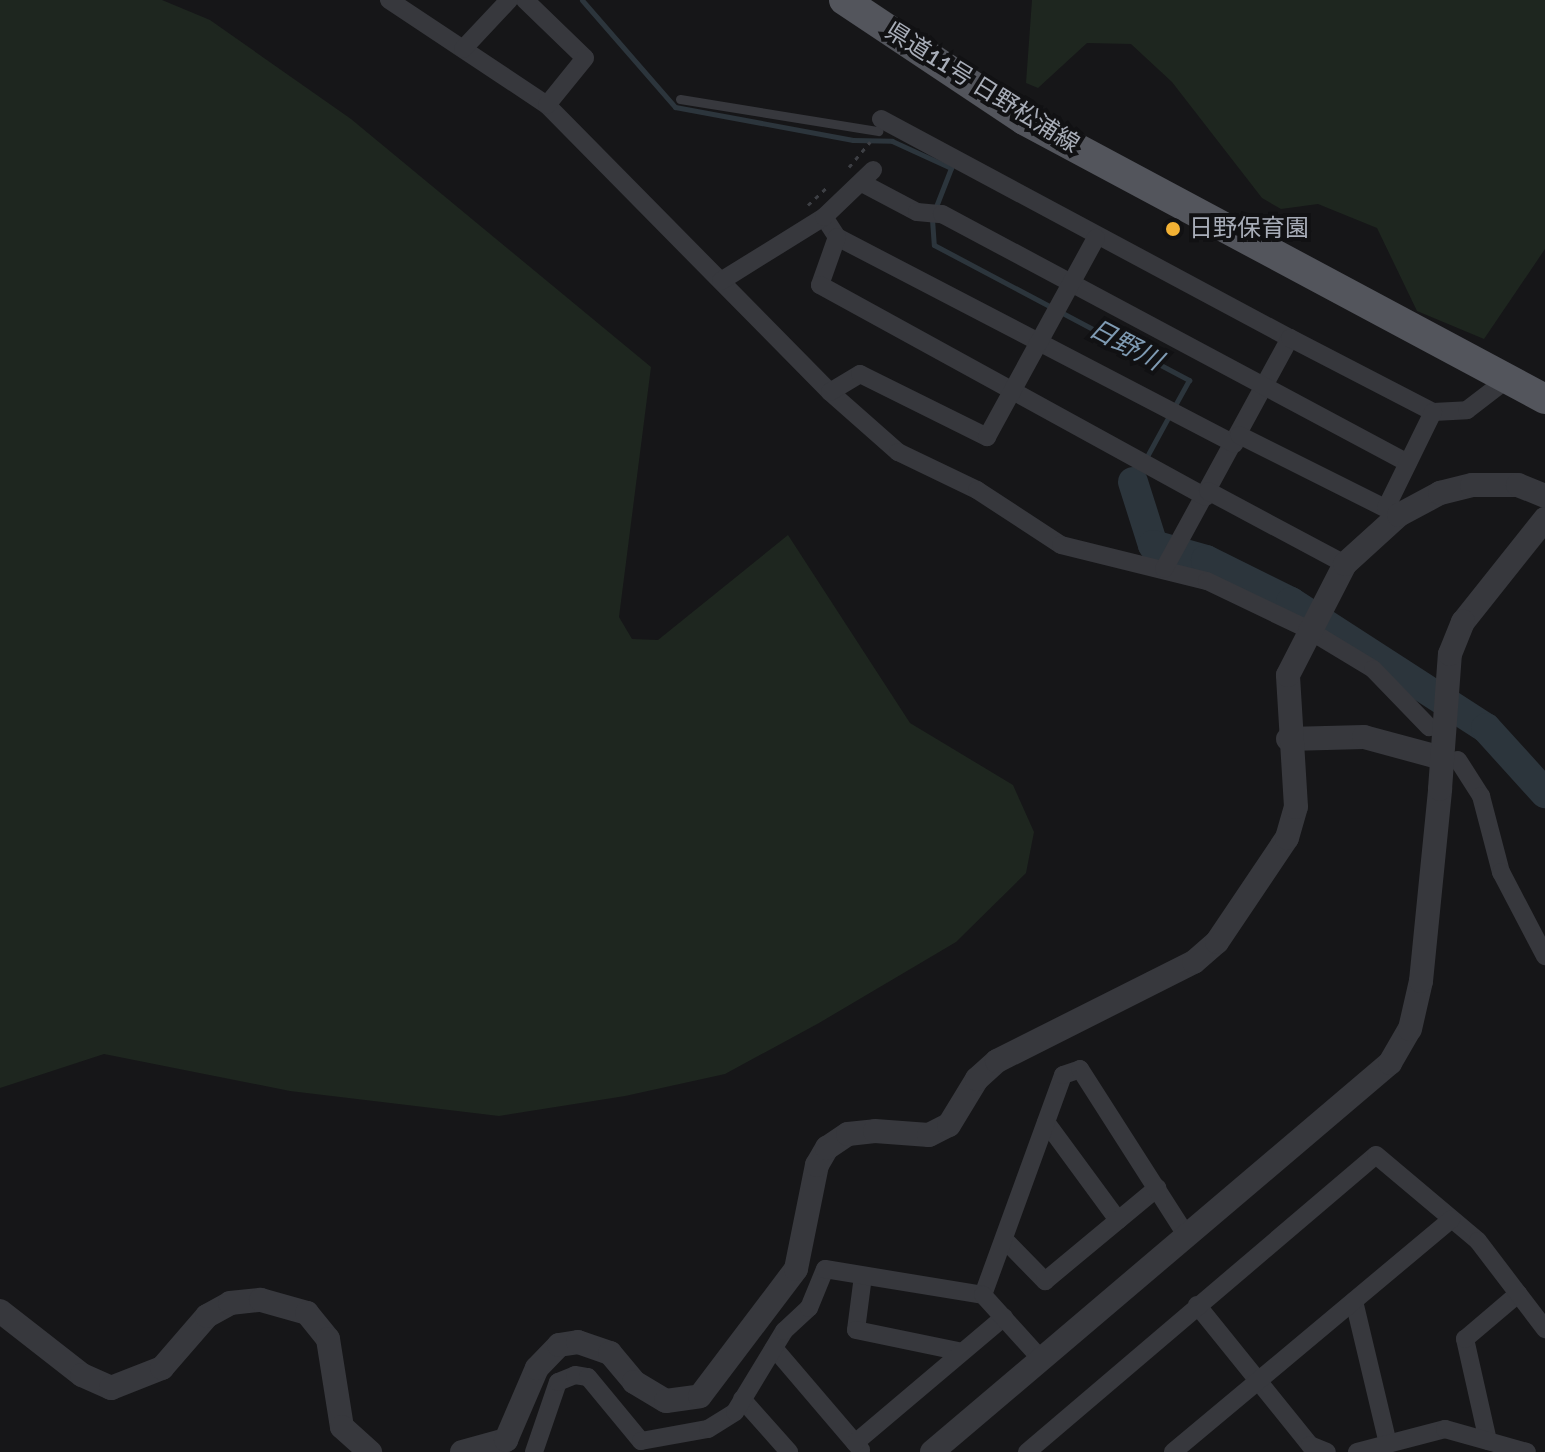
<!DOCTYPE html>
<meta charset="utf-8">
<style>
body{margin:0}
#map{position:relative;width:1545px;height:1452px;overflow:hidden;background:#161618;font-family:Signika,"Noto Sans JP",sans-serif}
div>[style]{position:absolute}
.green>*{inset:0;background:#1e261f}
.stream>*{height:5px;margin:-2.5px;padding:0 2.5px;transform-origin:2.5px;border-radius:2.5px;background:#2c353c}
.river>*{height:30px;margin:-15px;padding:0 15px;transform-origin:15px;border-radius:15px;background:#2c353c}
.path>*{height:3px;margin-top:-1.5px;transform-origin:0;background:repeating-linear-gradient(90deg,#3d3f44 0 4px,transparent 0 10px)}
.service>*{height:9px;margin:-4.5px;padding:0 4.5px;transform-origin:4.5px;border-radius:4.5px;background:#37383d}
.minor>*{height:18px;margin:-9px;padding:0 9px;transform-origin:9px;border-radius:9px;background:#37383d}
.tertiary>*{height:24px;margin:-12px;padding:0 12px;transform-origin:12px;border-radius:12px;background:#37383d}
.primary>*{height:30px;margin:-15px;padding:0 15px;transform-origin:15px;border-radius:15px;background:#53555c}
.tertiary-bridge>*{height:24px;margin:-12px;padding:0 12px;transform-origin:12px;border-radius:12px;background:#37383d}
.dots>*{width:22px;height:22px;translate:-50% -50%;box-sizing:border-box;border:4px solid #111113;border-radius:50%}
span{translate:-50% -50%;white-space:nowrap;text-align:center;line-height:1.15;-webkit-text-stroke:8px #111113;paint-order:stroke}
.street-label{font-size:24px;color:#a8adb8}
.poi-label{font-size:24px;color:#a8adb8}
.left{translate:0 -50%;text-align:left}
.water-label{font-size:26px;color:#7f9bb3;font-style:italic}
</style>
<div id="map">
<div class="green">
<div style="clip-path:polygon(0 0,162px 0,210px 20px,351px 119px,651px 367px,619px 617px,632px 639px,658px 640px,788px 535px,910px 723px,1013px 785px,1034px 832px,1026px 873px,956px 942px,819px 1023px,725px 1074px,625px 1096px,499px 1116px,290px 1091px,104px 1054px,0 1088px)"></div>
<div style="clip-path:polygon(1032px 0,1545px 0,1545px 249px,1484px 339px,1417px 311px,1377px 228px,1318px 204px,1281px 209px,1262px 198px,1172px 82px,1131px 44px,1087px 43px,1038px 88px,1026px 83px)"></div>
</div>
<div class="stream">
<div style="left:582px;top:0;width:142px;rotate:49deg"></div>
<div style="left:675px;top:107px;width:181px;rotate:10.5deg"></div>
<div style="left:853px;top:140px;width:39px;rotate:1deg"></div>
<div style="left:892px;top:141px;width:65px;rotate:24.6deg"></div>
<div style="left:951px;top:168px;width:44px;rotate:111.3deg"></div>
<div style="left:932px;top:219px;width:26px;rotate:86deg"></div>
<div style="left:934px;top:245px;width:289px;rotate:27.9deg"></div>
<div style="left:1189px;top:380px;width:31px;rotate:119deg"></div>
<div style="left:1133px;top:482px;width:75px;rotate:-61.4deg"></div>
</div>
<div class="river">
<div style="left:1133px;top:482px;width:66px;rotate:72.4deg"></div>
<div style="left:1153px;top:545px;width:55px;rotate:15.8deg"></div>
<div style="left:1206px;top:560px;width:95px;rotate:26.3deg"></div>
<div style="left:1291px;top:602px;width:232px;rotate:32.9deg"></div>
<div style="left:1486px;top:728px;width:88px;rotate:47.8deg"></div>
</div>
<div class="path">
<div style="left:849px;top:167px;width:33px;rotate:-50deg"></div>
<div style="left:808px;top:205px;width:25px;rotate:-43deg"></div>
</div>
<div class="service">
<div style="left:680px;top:99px;width:201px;rotate:9.2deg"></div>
</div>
<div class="minor">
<div style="left:389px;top:0;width:190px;rotate:33.6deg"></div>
<div style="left:547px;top:105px;width:403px;rotate:45.4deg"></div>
<div style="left:830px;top:392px;width:91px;rotate:41.4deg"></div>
<div style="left:898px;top:452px;width:88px;rotate:25.7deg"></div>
<div style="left:977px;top:490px;width:100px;rotate:33.2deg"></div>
<div style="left:1061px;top:545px;width:150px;rotate:13.9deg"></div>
<div style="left:1207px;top:581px;width:111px;rotate:25.6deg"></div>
<div style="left:1307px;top:629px;width:77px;rotate:31.2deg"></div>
<div style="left:1373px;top:669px;width:81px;rotate:46deg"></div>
<div style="left:525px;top:0;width:83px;rotate:44deg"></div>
<div style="left:585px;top:58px;width:60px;rotate:129deg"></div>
<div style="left:463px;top:49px;width:67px;rotate:-46.8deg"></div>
<div style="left:881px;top:119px;width:464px;rotate:28.2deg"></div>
<div style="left:1290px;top:338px;width:263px;rotate:118.6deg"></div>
<div style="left:862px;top:183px;width:62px;rotate:27.8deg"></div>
<div style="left:917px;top:212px;width:25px;rotate:5deg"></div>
<div style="left:942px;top:214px;width:528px;rotate:28.12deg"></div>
<div style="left:824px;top:217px;width:24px;rotate:57deg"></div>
<div style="left:837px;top:237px;width:448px;rotate:27.5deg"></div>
<div style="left:837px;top:237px;width:51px;rotate:109.5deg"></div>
<div style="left:820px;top:285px;width:440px;rotate:28.8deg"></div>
<div style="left:721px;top:281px;width:121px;rotate:-31.9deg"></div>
<div style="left:824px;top:217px;width:68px;rotate:-43.8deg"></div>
<div style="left:1290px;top:338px;width:161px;rotate:27.4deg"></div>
<div style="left:1433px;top:412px;width:34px;rotate:-3deg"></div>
<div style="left:1467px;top:410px;width:54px;rotate:-37.5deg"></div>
<div style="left:830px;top:392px;width:35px;rotate:-31deg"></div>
<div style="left:860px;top:374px;width:142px;rotate:26.4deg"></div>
<div style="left:987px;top:437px;width:227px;rotate:-61.3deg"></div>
<div style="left:1239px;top:435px;width:179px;rotate:26.6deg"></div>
<div style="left:1208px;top:491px;width:155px;rotate:28.1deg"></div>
<div style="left:1386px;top:508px;width:107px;rotate:-63.9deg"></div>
<div style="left:1458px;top:760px;width:43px;rotate:57.4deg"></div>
<div style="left:1481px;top:796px;width:79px;rotate:75.3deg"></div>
<div style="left:1501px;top:872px;width:95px;rotate:62.4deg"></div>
<div style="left:1046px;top:1122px;width:122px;rotate:53.7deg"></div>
<div style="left:1004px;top:1239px;width:59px;rotate:45.7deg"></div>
<div style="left:1045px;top:1281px;width:146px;rotate:-39.7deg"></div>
<div style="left:863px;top:1276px;width:54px;rotate:97.4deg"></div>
<div style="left:856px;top:1330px;width:108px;rotate:11.7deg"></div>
<div style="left:983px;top:1295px;width:234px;rotate:-70deg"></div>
<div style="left:1063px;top:1075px;width:18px;rotate:-19deg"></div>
<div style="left:1080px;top:1069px;width:198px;rotate:57.4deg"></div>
<div style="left:1354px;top:1301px;width:147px;rotate:76.6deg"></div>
<div style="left:1197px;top:1305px;width:180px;rotate:51.1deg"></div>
<div style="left:1310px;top:1445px;width:18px;rotate:22deg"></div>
<div style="left:774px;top:1348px;width:134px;rotate:49.5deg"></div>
<div style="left:742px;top:1399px;width:71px;rotate:48.4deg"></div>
<div style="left:1488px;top:1441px;width:105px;rotate:-102.7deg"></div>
<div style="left:1465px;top:1339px;width:70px;rotate:-40.3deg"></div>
<div style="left:855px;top:1443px;width:195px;rotate:-40.2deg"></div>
<div style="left:534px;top:1452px;width:74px;rotate:-71.1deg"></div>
<div style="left:558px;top:1382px;width:18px;rotate:-22deg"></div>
<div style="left:575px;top:1375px;width:13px;rotate:9deg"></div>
<div style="left:588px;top:1377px;width:83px;rotate:50.4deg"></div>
<div style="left:641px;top:1441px;width:68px;rotate:-10.2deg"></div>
<div style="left:708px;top:1429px;width:32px;rotate:-32deg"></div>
<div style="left:735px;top:1412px;width:95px;rotate:-58.8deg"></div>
<div style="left:784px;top:1331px;width:34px;rotate:-43deg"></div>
<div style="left:809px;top:1308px;width:42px;rotate:-67.7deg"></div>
<div style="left:825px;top:1269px;width:160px;rotate:9.3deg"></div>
<div style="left:983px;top:1295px;width:86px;rotate:47.8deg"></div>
<div style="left:1027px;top:1452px;width:458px;rotate:-40.4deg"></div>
<div style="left:1376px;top:1155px;width:133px;rotate:40.1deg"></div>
<div style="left:1478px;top:1241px;width:111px;rotate:52.7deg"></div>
<div style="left:1173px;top:1452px;width:363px;rotate:-39.9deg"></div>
<div style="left:1357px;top:1452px;width:91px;rotate:-14.6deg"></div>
<div style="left:1445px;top:1429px;width:85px;rotate:15.7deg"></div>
</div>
<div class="tertiary">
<div style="left:1463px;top:622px;width:132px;rotate:-51.5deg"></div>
<div style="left:1288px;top:739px;width:76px;rotate:-1.5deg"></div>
<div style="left:1364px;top:737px;width:81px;rotate:15.1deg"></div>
<div style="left:0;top:1311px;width:104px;rotate:38deg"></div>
<div style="left:82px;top:1375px;width:32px;rotate:24deg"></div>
<div style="left:111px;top:1388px;width:55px;rotate:-21.4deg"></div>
<div style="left:162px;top:1368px;width:69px;rotate:-49.1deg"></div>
<div style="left:207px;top:1316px;width:26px;rotate:-29deg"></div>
<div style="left:230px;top:1303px;width:31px;rotate:-6deg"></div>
<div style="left:261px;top:1300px;width:48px;rotate:15.8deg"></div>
<div style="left:307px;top:1313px;width:33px;rotate:51deg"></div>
<div style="left:328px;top:1339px;width:89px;rotate:81deg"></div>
<div style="left:342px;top:1427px;width:38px;rotate:42deg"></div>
<div style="left:462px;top:1452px;width:46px;rotate:-15.3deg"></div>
<div style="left:506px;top:1440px;width:78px;rotate:-66.7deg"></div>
<div style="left:537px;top:1368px;width:32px;rotate:-46deg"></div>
<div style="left:559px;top:1345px;width:19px;rotate:-9deg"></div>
<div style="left:578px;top:1342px;width:34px;rotate:19deg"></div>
<div style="left:610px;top:1353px;width:38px;rotate:50deg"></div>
<div style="left:634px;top:1382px;width:37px;rotate:31deg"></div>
<div style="left:666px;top:1401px;width:34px;rotate:-8deg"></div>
<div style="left:700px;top:1396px;width:159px;rotate:-52.9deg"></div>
<div style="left:796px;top:1269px;width:106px;rotate:-78.6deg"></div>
<div style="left:817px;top:1165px;width:20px;rotate:-60deg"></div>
<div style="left:827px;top:1148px;width:25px;rotate:-34deg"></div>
<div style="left:848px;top:1134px;width:27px;rotate:-6deg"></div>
<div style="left:875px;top:1131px;width:54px;rotate:4.2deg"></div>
<div style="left:929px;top:1135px;width:22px;rotate:-27deg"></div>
<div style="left:949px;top:1125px;width:54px;rotate:-58.7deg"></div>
<div style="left:977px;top:1079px;width:27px;rotate:-42deg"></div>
<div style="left:997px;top:1061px;width:220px;rotate:-26.7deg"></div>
<div style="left:1194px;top:962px;width:30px;rotate:-41deg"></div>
<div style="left:1217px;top:942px;width:125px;rotate:-56.1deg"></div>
<div style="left:1287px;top:838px;width:32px;rotate:-74deg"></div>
<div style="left:1296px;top:807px;width:132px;rotate:-93.5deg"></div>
<div style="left:1288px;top:675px;width:125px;rotate:-62.8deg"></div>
<div style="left:1345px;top:564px;width:73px;rotate:-42.2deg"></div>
<div style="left:1399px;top:515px;width:47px;rotate:-28.2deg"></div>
<div style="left:1440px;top:493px;width:33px;rotate:-14deg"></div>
<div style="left:1472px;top:485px;width:46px"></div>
<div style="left:1518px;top:485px;width:29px;rotate:22deg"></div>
<div style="left:932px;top:1452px;width:601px;rotate:-40.34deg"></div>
<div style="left:1390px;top:1063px;width:39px;rotate:-60deg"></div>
<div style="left:1410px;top:1029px;width:49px;rotate:-77.1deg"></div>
<div style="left:1421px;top:981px;width:193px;rotate:-84.3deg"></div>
</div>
<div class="primary">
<div style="left:844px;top:0;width:216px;rotate:33.7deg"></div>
<div style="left:1024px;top:120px;width:591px;rotate:28.17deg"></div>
</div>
<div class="tertiary-bridge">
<div style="left:1440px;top:789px;width:135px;rotate:-85.8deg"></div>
<div style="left:1450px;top:654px;width:35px;rotate:-68deg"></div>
</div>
<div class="dots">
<div style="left:1173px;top:229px;background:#f2b134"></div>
</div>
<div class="street-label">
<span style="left:982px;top:88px;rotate:32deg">県道11号 日野松浦線</span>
</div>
<div class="poi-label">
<span class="left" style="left:1189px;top:229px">日野保育園</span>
</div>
<div class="water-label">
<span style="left:1125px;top:346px;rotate:28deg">日野川</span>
</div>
</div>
